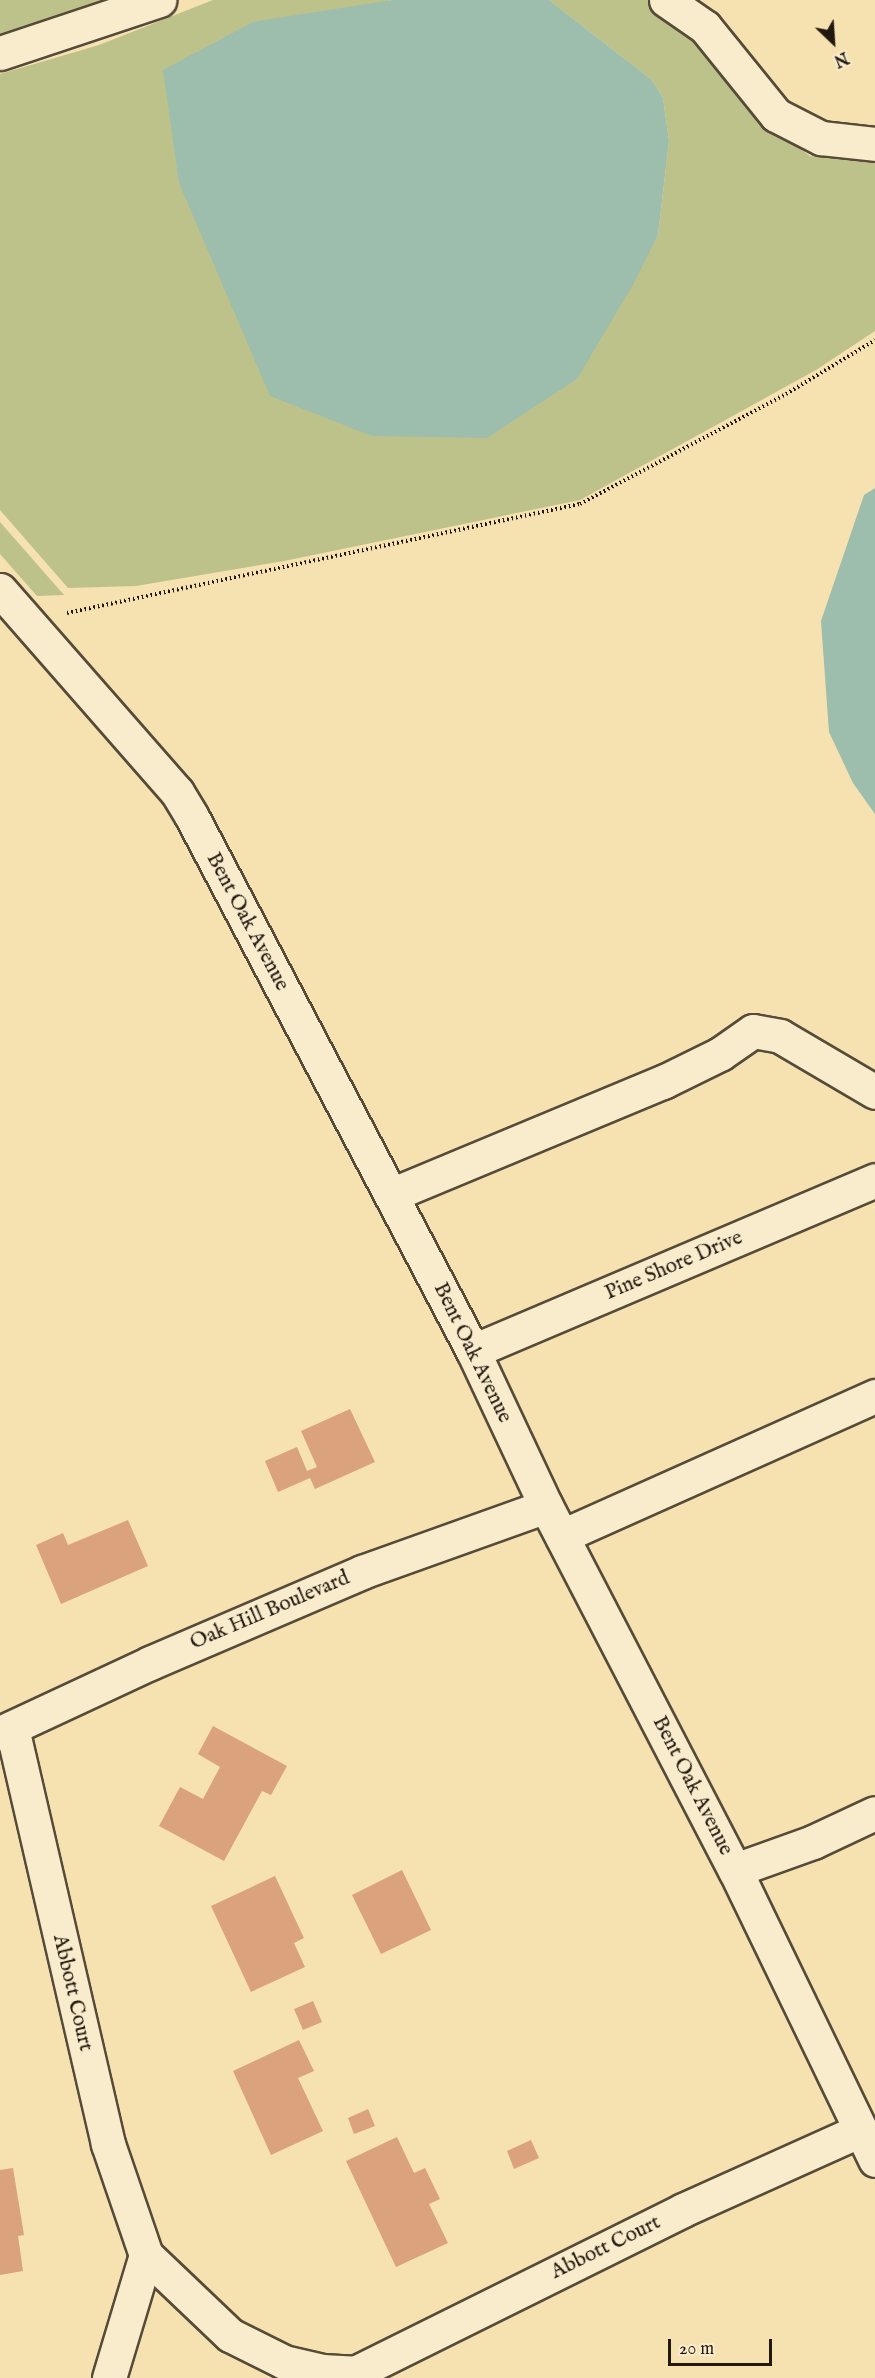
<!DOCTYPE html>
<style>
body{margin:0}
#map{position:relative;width:875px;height:2378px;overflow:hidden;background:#f6e1b1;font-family:"IM FELL English",serif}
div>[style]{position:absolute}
.green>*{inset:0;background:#bdc28b}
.water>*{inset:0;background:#9dbdad}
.building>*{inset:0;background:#daa37e}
.path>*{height:4px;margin-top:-2px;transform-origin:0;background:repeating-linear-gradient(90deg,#211910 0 1.5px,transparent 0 4.5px)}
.roads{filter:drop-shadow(2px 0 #564b38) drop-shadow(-2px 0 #564b38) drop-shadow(0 2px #564b38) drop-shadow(0 -2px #564b38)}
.minor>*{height:33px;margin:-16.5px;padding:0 16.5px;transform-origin:16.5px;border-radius:16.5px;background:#f9eccc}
span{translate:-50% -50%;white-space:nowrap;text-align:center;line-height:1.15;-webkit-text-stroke:4.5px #f9eccc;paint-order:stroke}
.street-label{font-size:21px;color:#211910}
.north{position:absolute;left:803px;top:12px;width:60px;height:60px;-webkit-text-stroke:4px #f9eccc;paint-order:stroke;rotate:155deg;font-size:16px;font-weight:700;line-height:24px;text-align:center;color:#211910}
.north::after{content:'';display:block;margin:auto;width:21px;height:27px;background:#211910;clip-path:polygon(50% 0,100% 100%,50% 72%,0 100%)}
.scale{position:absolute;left:668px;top:2339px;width:104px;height:27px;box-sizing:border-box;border:3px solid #211910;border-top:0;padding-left:8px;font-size:18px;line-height:21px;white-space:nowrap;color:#211910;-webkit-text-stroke:4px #f9eccc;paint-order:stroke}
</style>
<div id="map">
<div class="green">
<div style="clip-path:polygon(0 0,142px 0,0 45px)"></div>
<div style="clip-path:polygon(213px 0,392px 0,362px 6px,607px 327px,658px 235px,669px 141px,663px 98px,652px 80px,549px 0,652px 0,710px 56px,772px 128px,810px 156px,875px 163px,875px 331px,816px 370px,580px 500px,284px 561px,136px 586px,68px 588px,0 510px,0 74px,99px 45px)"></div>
<div style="clip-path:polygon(0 522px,64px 595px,37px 596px,0 554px)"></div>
</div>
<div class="water">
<div style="clip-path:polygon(392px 0,549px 0,652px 80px,663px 98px,669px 141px,658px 235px,634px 283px,577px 379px,487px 438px,372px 436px,270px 396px,179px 183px,163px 70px,253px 22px)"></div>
<div style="clip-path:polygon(875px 488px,875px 814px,853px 783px,829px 732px,821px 621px,864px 495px)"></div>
</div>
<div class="building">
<div style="clip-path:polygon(350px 1409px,375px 1462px,315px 1489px,310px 1478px,278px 1492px,265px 1461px,297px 1447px,307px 1471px,317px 1467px,301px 1431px)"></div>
<div style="clip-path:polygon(128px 1520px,148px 1566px,61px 1604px,36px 1545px,63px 1533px,68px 1545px)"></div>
<div style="clip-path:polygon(213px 1726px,287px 1766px,271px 1795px,262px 1791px,224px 1861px,159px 1826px,180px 1787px,203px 1799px,220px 1767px,198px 1754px)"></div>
<div style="clip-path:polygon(402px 1870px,431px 1930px,381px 1954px,352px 1895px)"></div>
<div style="clip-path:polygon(275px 1876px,304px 1938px,294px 1943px,305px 1967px,251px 1992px,211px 1906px)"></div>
<div style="clip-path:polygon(313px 2001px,322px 2022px,303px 2030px,294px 2009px)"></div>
<div style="clip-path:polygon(299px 2040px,314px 2071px,298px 2078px,323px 2131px,271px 2155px,233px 2071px)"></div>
<div style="clip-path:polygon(368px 2109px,375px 2126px,354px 2134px,348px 2118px)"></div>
<div style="clip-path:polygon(397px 2137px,414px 2173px,425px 2168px,440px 2199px,429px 2204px,448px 2243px,396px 2267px,346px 2161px)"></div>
<div style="clip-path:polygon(531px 2140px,539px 2158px,514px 2169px,507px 2151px)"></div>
<div style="clip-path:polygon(13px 2168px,24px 2235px,18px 2236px,23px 2271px,0 2275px,0 2170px)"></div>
</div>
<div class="path">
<div style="left:67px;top:613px;width:524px;rotate:-12deg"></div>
<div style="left:580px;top:504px;width:234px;rotate:-28.1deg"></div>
<div style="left:786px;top:394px;width:104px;rotate:-31.2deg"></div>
</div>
<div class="roads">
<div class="minor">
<div style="left:666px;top:0;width:47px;rotate:34.7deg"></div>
<div style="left:705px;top:27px;width:113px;rotate:51.1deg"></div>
<div style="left:776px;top:115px;width:51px;rotate:27.1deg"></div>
<div style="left:821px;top:138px;width:54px;rotate:6.3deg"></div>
<div style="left:0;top:53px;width:168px;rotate:-18.4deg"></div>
<div style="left:0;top:590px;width:269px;rotate:48.8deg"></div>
<div style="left:177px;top:792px;width:29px;rotate:59deg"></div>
<div style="left:192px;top:817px;width:603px;rotate:62.25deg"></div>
<div style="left:473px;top:1351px;width:171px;rotate:64.8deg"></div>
<div style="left:546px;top:1506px;width:410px;rotate:62.6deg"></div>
<div style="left:735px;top:1870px;width:322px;rotate:64.2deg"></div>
<div style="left:391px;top:1195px;width:295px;rotate:-22.6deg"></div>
<div style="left:663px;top:1082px;width:64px;rotate:-26.2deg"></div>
<div style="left:720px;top:1054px;width:40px;rotate:-34.9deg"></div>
<div style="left:753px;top:1031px;width:27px;rotate:10deg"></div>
<div style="left:780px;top:1036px;width:110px;rotate:30.5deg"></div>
<div style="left:473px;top:1351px;width:437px;rotate:-23deg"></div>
<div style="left:562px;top:1536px;width:343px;rotate:-24.1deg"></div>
<div style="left:12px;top:1728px;width:427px;rotate:77deg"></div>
<div style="left:108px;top:2144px;width:117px;rotate:71.1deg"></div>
<div style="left:146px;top:2255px;width:116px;rotate:43.6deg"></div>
<div style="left:230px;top:2335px;width:60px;rotate:26.6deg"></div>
<div style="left:284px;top:2362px;width:39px;rotate:13deg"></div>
<div style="left:322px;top:2371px;width:33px;rotate:3deg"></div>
<div style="left:355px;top:2373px;width:366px;rotate:-26.4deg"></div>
<div style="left:683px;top:2210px;width:195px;rotate:-24.2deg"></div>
<div style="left:0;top:1733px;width:166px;rotate:-25deg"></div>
<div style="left:150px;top:1663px;width:231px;rotate:-23.2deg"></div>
<div style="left:362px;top:1572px;width:195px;rotate:-19.7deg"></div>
<div style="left:735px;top:1870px;width:83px;rotate:-19.7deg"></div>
<div style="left:813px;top:1842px;width:68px;rotate:-25.1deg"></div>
<div style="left:109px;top:2378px;width:128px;rotate:-73.3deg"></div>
</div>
</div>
<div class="street-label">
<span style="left:247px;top:922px;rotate:62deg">Bent Oak Avenue</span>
<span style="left:674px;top:1266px;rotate:-23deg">Pine Shore Drive</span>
<span style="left:472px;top:1353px;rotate:64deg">Bent Oak Avenue</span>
<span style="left:270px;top:1611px;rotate:-23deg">Oak Hill Boulevard</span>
<span style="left:692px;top:1786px;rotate:63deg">Bent Oak Avenue</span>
<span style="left:72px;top:1993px;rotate:77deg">Abbott Court</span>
<span style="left:606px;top:2248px;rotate:-26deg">Abbott Court</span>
</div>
<div class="north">N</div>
<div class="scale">20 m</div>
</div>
